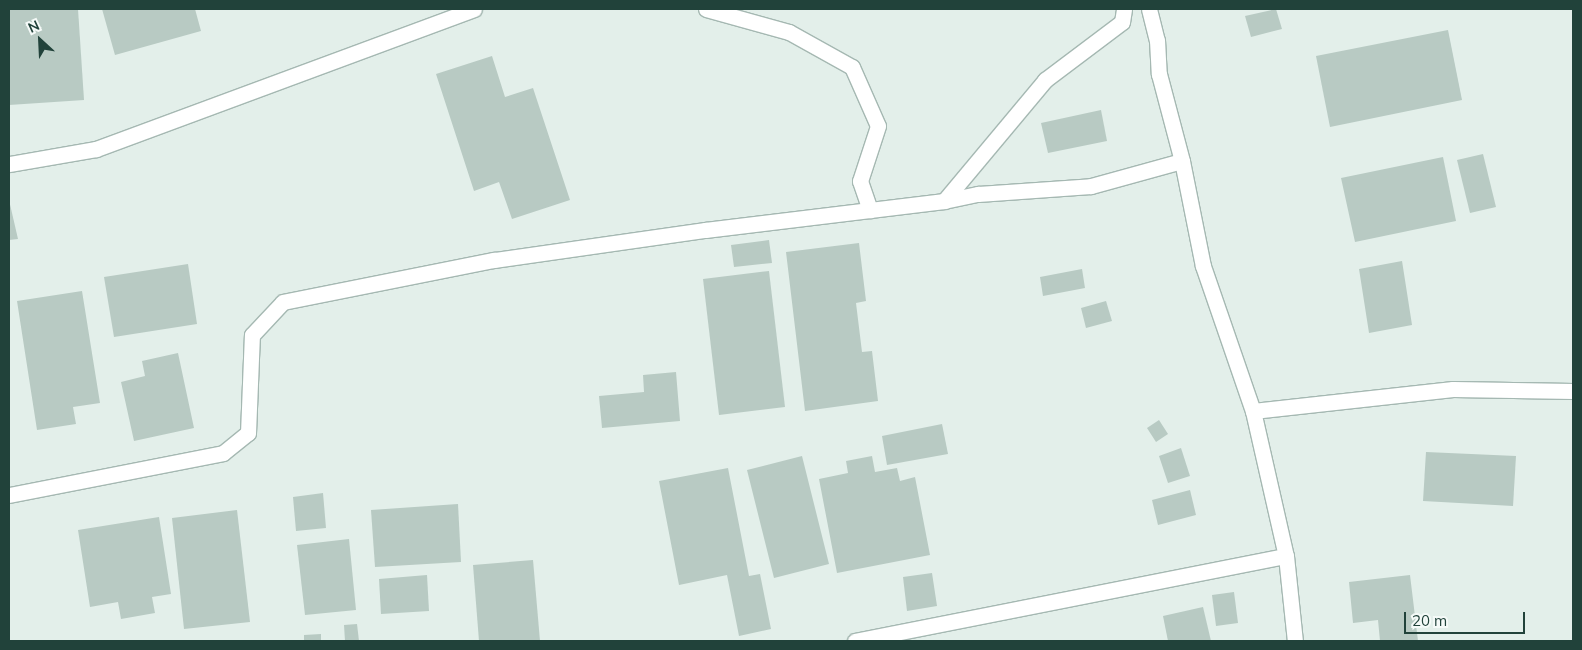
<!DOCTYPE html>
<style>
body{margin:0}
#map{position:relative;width:1582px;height:650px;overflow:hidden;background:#e3efea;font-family:Mulish,sans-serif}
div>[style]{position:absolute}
.building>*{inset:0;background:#b8cac3}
.roads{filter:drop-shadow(1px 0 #a5b8b2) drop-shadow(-1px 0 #a5b8b2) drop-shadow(0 1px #a5b8b2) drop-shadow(0 -1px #a5b8b2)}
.minor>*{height:15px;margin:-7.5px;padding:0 7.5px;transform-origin:7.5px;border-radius:7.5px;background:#fff}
span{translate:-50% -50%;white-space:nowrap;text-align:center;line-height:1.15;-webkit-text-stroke:4px #f5faf8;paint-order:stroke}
.frame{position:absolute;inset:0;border:10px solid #21423a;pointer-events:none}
.north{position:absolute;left:15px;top:15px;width:50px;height:50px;-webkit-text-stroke:4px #f5faf8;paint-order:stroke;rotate:335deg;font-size:14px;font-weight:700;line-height:20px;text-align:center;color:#21423a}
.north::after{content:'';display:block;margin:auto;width:18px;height:22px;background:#21423a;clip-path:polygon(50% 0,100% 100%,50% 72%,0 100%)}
.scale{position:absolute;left:1404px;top:612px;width:121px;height:22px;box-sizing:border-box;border:2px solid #21423a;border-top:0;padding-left:6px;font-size:15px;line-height:18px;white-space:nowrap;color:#21423a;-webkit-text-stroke:4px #f5faf8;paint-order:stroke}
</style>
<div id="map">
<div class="building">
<div style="clip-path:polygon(9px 9px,78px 9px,84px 100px,9px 105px)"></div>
<div style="clip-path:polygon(102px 9px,195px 9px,201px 31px,115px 55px)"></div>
<div style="clip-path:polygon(1276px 9px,1282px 29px,1251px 37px,1245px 16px)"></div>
<div style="clip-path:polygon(1448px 30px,1462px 100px,1330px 127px,1316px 56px)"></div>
<div style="clip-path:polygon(492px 56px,505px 97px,533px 88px,570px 200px,512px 219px,499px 182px,474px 191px,436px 74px)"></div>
<div style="clip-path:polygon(1101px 110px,1107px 141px,1048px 153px,1041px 123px)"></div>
<div style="clip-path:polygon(1483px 154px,1496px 207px,1470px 213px,1457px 160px)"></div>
<div style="clip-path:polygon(1443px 157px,1456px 221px,1355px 242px,1341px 178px)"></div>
<div style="clip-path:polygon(9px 200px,18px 239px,9px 240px)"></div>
<div style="clip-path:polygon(769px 240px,772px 263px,734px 267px,731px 245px)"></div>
<div style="clip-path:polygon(859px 243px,866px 301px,856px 303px,862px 352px,872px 351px,878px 401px,805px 411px,786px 252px)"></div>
<div style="clip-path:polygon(1402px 261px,1412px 325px,1369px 333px,1359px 269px)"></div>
<div style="clip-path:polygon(188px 264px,197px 324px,114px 337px,104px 277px)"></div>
<div style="clip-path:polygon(1082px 269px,1085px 288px,1043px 296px,1040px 277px)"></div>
<div style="clip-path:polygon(769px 271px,785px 407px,719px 415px,703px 279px)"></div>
<div style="clip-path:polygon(82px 291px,100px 403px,73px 407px,76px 424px,37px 430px,17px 301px)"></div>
<div style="clip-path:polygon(1106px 301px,1112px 321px,1086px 328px,1081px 308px)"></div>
<div style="clip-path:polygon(178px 353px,194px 428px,134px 441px,121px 382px,145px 376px,142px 361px)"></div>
<div style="clip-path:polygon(676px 372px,680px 421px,602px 428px,599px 396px,644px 392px,643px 375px)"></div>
<div style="clip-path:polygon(1159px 420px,1168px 434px,1156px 442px,1147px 428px)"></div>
<div style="clip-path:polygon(942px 424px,948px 454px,887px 465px,882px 436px)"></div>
<div style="clip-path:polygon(1181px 448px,1190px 476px,1168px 483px,1159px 456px)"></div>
<div style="clip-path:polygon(1426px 452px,1516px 456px,1513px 506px,1423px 501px)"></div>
<div style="clip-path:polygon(802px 456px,829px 564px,774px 578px,747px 470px)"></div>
<div style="clip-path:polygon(872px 456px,875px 472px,897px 468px,900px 481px,915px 477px,930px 555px,837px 573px,819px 479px,848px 473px,846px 461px)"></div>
<div style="clip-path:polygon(728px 468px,749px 576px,760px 574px,771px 629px,739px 636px,727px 575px,679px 585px,659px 481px)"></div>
<div style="clip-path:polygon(1190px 490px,1196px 515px,1158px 525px,1152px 500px)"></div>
<div style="clip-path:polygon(323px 493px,326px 528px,296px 531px,293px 497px)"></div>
<div style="clip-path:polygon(458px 504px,461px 562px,375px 567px,371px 510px)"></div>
<div style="clip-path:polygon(237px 510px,250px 622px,184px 629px,172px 518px)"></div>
<div style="clip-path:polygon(159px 517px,171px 594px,152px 597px,155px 613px,121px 619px,118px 602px,90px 607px,78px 530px)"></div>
<div style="clip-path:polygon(349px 539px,356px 610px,305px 615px,297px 545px)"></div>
<div style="clip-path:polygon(533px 560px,540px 641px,479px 641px,473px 565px)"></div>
<div style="clip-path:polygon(932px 573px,937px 606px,907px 611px,903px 577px)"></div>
<div style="clip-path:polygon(427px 575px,429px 611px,381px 614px,379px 579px)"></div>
<div style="clip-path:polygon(1410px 575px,1418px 641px,1380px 641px,1378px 620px,1353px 623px,1349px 582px)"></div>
<div style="clip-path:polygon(1234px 592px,1238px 623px,1216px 626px,1212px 595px)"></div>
<div style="clip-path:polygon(1203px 607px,1211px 641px,1168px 641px,1163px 616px)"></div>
<div style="clip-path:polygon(357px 624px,359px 641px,345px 641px,344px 625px)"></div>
<div style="clip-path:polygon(321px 634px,321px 641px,304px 641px,304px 635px)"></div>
</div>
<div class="roads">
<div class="minor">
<div style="left:706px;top:9px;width:86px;rotate:15.5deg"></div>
<div style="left:789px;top:32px;width:72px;rotate:29.1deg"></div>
<div style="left:852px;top:67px;width:64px;rotate:66.2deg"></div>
<div style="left:878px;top:126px;width:58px;rotate:108.1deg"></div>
<div style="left:860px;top:181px;width:31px;rotate:71deg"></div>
<div style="left:1149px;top:9px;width:32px;rotate:76deg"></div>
<div style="left:1157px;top:40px;width:34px;rotate:87deg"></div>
<div style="left:1159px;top:74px;width:90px;rotate:75.2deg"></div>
<div style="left:1182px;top:161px;width:107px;rotate:78.7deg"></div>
<div style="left:1203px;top:266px;width:153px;rotate:71deg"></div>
<div style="left:1253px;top:411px;width:149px;rotate:77.2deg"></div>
<div style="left:1286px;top:556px;width:85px;rotate:84deg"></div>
<div style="left:9px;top:164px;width:88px;rotate:-9.8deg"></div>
<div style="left:96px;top:149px;width:403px;rotate:-20.3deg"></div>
<div style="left:944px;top:201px;width:158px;rotate:-50.1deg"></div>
<div style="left:1045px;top:80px;width:96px;rotate:-37deg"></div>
<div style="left:1122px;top:22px;width:13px;rotate:-81deg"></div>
<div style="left:1253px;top:411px;width:201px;rotate:-6.3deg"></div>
<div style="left:1453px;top:389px;width:120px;rotate:1deg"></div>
<div style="left:9px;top:495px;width:218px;rotate:-11.1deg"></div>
<div style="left:223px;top:453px;width:32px;rotate:-39deg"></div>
<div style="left:248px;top:433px;width:98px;rotate:-87.7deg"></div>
<div style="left:252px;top:335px;width:45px;rotate:-46.8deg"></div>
<div style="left:283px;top:302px;width:215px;rotate:-11.3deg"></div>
<div style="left:494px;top:260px;width:213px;rotate:-8.1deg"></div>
<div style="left:705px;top:230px;width:241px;rotate:-6.9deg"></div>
<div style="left:944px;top:201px;width:35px;rotate:-12deg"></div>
<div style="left:978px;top:194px;width:113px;rotate:-4deg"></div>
<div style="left:1091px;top:186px;width:94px;rotate:-15.4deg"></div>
<div style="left:855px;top:641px;width:439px;rotate:-11.2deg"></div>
</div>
</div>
<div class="frame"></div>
<div class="north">N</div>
<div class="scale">20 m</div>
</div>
